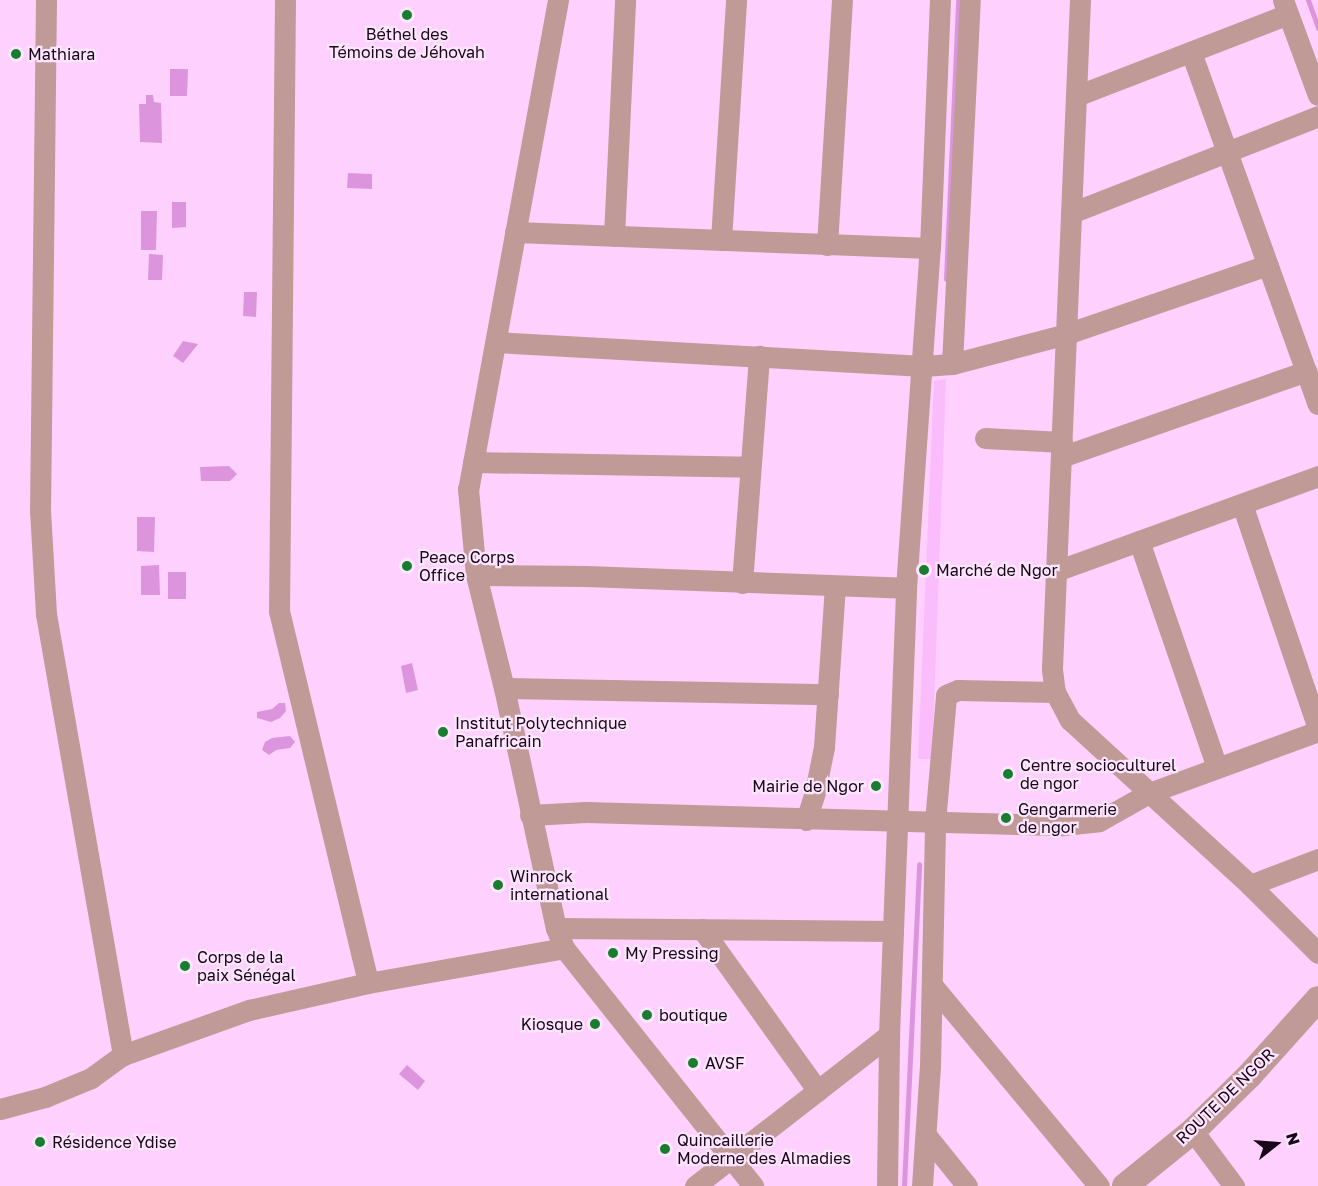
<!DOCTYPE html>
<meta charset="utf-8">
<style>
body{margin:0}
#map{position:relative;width:1318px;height:1186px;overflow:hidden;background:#fed0fe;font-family:"Golos Text",sans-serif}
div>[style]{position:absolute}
.built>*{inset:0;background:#fbbcfc}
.water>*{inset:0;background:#dc95dd}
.stream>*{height:5px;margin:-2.5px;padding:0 2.5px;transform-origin:2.5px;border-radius:2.5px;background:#dc95dd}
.minor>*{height:21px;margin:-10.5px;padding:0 10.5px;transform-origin:10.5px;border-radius:10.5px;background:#bf9a96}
.tertiary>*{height:26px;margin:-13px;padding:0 13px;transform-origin:13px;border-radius:13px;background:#bf9a96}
.dots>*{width:16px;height:16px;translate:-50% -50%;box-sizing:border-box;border:3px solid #fde6fd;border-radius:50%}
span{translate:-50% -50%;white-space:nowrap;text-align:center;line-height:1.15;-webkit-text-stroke:4.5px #fde6fd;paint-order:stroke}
.poi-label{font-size:16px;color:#180519}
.left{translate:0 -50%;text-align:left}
.right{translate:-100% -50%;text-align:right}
.street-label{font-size:16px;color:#180519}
.north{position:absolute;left:1246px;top:1114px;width:60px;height:60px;-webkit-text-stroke:4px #fde6fd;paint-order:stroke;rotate:73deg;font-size:16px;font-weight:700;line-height:24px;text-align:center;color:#180519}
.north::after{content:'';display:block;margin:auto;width:21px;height:27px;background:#180519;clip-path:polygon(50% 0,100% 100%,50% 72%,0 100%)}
</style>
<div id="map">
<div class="built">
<div style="clip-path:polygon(946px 379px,932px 759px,918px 759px,934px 381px)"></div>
</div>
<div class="water">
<div style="clip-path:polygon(170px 69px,188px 69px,187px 96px,170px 96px)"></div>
<div style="clip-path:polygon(146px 95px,153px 95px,154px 102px,161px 103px,162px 143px,140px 142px,139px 104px,146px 104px)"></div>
<div style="clip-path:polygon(348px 173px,372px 174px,372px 189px,347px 188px)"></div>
<div style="clip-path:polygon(172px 202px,186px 202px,186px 227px,172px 228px)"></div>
<div style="clip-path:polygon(141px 211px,157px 211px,156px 250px,141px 250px)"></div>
<div style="clip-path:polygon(149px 254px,163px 255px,162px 280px,148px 280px)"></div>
<div style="clip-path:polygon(244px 292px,257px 292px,256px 317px,243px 316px)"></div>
<div style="clip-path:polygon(183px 341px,198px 344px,183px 363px,173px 356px)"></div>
<div style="clip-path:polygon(229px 466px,237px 474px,230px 481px,201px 481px,200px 467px)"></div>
<div style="clip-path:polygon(137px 517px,155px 517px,154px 552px,137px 551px)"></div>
<div style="clip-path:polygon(159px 565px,160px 595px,141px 595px,141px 566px)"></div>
<div style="clip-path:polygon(168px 572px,186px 572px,186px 599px,168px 599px)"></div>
<div style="clip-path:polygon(412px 663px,418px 690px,406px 693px,401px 666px)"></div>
<div style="clip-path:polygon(279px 703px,285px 703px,286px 711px,280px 718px,271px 722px,257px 718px,257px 712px,272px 709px)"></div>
<div style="clip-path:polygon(290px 736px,295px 742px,290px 748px,276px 750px,269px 755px,262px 750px,265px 742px,272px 738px)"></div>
<div style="clip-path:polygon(407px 1065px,425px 1081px,418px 1090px,399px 1074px)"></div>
</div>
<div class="stream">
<div style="left:1308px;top:0;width:30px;rotate:70deg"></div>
<div style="left:946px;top:279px;width:279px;rotate:-87.5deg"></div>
<div style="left:904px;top:1186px;width:322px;rotate:-87.3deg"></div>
</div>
<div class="minor">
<div style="left:46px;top:0;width:510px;rotate:90.67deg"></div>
<div style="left:40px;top:510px;width:104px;rotate:86.7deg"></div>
<div style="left:46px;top:614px;width:448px;rotate:80.1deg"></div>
<div style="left:285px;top:0;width:611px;rotate:90.56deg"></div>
<div style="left:279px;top:611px;width:382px;rotate:76.5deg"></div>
<div style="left:558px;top:0;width:497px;rotate:100.4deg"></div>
<div style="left:468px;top:489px;width:86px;rotate:84.7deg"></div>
<div style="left:476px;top:575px;width:116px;rotate:76.1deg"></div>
<div style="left:504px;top:688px;width:246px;rotate:77.8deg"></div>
<div style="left:556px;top:928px;width:22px;rotate:68deg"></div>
<div style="left:564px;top:948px;width:304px;rotate:51.5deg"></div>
<div style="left:1080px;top:0;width:670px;rotate:92.4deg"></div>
<div style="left:1052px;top:669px;width:23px;rotate:83deg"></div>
<div style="left:1055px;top:692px;width:32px;rotate:62deg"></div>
<div style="left:1070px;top:720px;width:244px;rotate:42.5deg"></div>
<div style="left:1250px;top:885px;width:96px;rotate:45deg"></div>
<div style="left:1283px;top:0;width:101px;rotate:69.8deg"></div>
<div style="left:1191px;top:52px;width:374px;rotate:70.2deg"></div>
<div style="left:1076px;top:96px;width:227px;rotate:-21.1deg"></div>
<div style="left:1071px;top:213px;width:265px;rotate:-21.4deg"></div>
<div style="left:515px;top:232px;width:415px;rotate:2.2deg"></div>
<div style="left:614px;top:236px;width:236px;rotate:-87.3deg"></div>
<div style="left:721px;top:240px;width:240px;rotate:-86.4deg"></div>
<div style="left:827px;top:245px;width:245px;rotate:-86.5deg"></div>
<div style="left:496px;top:342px;width:428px;rotate:3.2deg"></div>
<div style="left:923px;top:366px;width:29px;rotate:-4deg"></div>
<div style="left:952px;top:364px;width:118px;rotate:-14.7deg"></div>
<div style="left:1066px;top:334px;width:213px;rotate:-18.9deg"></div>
<div style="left:952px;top:364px;width:364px;rotate:-87.2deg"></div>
<div style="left:985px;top:438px;width:77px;rotate:3deg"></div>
<div style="left:1061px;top:457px;width:260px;rotate:-19.3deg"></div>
<div style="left:473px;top:462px;width:277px;rotate:1deg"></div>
<div style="left:1242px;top:504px;width:237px;rotate:71.3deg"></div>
<div style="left:1139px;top:541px;width:240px;rotate:71deg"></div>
<div style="left:1056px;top:571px;width:279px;rotate:-19.9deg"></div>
<div style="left:476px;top:575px;width:110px;rotate:0.5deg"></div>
<div style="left:586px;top:576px;width:320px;rotate:2.1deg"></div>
<div style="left:742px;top:583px;width:228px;rotate:-85.7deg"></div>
<div style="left:504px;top:688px;width:324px;rotate:1.1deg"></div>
<div style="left:530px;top:815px;width:56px;rotate:-3.1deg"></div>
<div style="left:586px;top:812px;width:477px;rotate:1.6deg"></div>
<div style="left:1063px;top:825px;width:36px;rotate:-6deg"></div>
<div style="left:1099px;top:821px;width:57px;rotate:-29.2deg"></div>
<div style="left:1149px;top:793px;width:180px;rotate:-20.1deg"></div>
<div style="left:806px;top:820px;width:29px;rotate:-72deg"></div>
<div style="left:815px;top:792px;width:46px;rotate:-78.7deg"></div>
<div style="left:824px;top:747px;width:161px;rotate:-86.1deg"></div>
<div style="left:1250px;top:885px;width:73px;rotate:-20.9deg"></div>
<div style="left:556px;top:928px;width:337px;rotate:0.5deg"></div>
<div style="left:702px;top:929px;width:199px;rotate:54.4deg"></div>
<div style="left:932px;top:985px;width:261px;rotate:50.3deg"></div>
<div style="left:0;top:1109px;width:47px;rotate:-14.9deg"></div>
<div style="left:45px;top:1097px;width:50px;rotate:-22.4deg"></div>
<div style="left:91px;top:1078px;width:39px;rotate:-36deg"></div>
<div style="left:123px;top:1055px;width:134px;rotate:-19.7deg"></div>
<div style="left:249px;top:1010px;width:122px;rotate:-12.8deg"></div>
<div style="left:368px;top:983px;width:199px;rotate:-10.1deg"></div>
<div style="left:1193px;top:1131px;width:69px;rotate:53.3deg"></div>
<div style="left:926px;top:1135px;width:65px;rotate:51.2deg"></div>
<div style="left:695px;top:1186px;width:246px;rotate:-37.9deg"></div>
<div style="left:887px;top:1186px;width:151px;rotate:-89.2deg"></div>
<div style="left:889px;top:1035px;width:447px;rotate:-87.8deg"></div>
<div style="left:906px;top:588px;width:341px;rotate:-86deg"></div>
<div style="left:930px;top:248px;width:248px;rotate:-87.7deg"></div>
<div style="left:922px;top:1186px;width:120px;rotate:-86.2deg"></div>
<div style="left:930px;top:1066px;width:244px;rotate:-88.8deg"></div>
<div style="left:935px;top:822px;width:127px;rotate:-85deg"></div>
<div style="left:946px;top:695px;width:13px;rotate:-23deg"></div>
<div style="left:958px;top:690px;width:97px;rotate:1.2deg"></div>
</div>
<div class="tertiary">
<div style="left:1125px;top:1186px;width:87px;rotate:-39deg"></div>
<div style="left:1193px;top:1131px;width:78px;rotate:-44.5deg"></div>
<div style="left:1249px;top:1076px;width:103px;rotate:-48.1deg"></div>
</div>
<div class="dots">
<div style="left:407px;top:15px;background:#197d2f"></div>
<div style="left:16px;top:54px;background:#197d2f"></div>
<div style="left:407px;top:566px;background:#197d2f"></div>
<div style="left:924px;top:570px;background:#197d2f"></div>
<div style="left:443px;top:732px;background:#197d2f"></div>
<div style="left:1008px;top:774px;background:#197d2f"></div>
<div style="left:876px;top:786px;background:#197d2f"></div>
<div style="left:1006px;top:818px;background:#197d2f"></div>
<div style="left:498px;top:885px;background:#197d2f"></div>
<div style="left:613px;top:953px;background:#197d2f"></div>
<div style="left:185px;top:966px;background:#197d2f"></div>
<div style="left:647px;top:1015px;background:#197d2f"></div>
<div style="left:595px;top:1024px;background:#197d2f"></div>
<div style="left:693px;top:1063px;background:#197d2f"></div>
<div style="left:40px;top:1142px;background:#197d2f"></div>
<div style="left:665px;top:1149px;background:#197d2f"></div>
</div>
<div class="poi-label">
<span style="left:407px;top:43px">Béthel des<br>Témoins de Jéhovah</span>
<span class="left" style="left:28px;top:54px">Mathiara</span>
<span class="left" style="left:419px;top:566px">Peace Corps<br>Office</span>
<span class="left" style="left:936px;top:570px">Marché de Ngor</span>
<span class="left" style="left:455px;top:732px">Institut Polytechnique<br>Panafricain</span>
<span class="left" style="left:1020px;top:774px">Centre socioculturel<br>de ngor</span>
<span class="right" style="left:864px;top:786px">Mairie de Ngor</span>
<span class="left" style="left:1018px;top:818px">Gengarmerie<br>de ngor</span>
<span class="left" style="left:510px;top:885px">Winrock<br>international</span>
<span class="left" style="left:625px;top:953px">My Pressing</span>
<span class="left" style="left:197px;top:966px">Corps de la<br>paix Sénégal</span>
<span class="left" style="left:659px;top:1015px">boutique</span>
<span class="right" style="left:583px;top:1024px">Kiosque</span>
<span class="left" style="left:705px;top:1063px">AVSF</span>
<span class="left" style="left:677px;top:1149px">Quincaillerie<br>Moderne des Almadies</span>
<span class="left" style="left:52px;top:1142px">Résidence Ydise</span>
</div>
<div class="street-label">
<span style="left:1225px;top:1096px;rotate:-44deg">ROUTE DE NGOR</span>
</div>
<div class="north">N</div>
</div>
